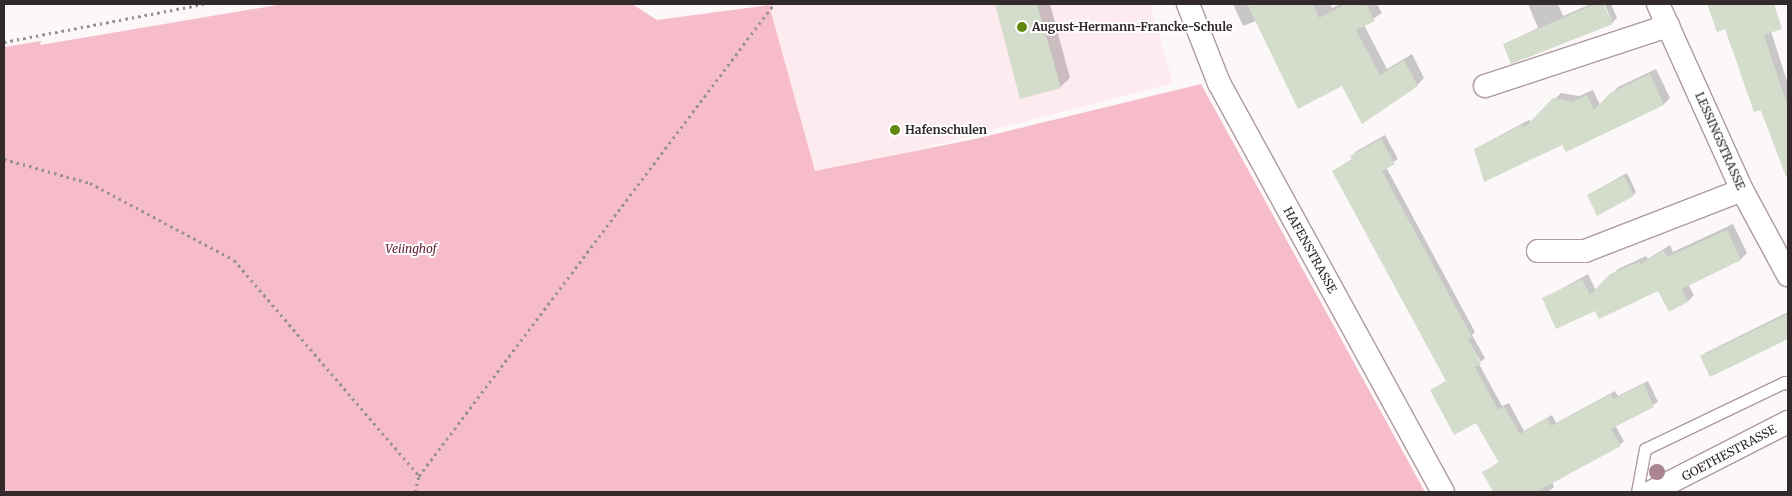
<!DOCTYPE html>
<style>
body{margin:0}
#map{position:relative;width:1792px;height:496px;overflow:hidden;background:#fcf8f9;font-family:Merriweather,serif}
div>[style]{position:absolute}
.built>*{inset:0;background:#feebef}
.green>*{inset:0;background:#f7bcc9}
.shadow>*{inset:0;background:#0003}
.building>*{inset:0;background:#d4dccb}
.path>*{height:3px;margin-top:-1.5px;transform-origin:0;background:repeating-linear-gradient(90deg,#969091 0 2.5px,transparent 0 6.5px)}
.roads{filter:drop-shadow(1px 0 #ae9a9e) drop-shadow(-1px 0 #ae9a9e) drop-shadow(0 1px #ae9a9e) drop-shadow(0 -1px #ae9a9e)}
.service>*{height:11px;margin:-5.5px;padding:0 5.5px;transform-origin:5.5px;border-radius:5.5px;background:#fff}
.minor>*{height:22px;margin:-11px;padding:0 11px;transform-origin:11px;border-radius:11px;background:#fff}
.trees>*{width:16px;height:16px;margin:-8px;border-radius:50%;background:#ac8390}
.dots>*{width:14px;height:14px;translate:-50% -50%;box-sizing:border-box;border:2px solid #fff;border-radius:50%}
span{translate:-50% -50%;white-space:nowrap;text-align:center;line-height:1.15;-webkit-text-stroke:4px #fff;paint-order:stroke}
.poi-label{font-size:12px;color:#31292a;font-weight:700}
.left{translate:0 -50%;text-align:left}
.street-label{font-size:12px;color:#31292a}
.park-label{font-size:12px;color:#6a233a;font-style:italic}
.frame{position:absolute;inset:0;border:5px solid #31292a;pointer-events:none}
</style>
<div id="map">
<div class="built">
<div style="clip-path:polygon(766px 4px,1150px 4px,1173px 83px,811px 177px)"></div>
</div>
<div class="green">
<div style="clip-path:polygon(283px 4px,632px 4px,657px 20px,769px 5px,815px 171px,975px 139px,1201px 84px,1425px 492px,4px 492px,4px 47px,41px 41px,40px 45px)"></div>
</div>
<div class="shadow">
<div style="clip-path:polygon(996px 4px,1050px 4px,1070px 78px,1060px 87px,1021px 98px)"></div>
<div style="clip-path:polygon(1233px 4px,1330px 4px,1332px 8px,1341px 4px,1377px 4px,1382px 13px,1364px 25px,1387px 69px,1412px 54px,1424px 78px,1417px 85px,1342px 84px,1256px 21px,1243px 26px)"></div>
<div style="clip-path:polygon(1528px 4px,1558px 4px,1563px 16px,1591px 4px,1602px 4px,1613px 22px,1505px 44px,1538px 28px)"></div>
<div style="clip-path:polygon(1604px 4px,1611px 4px,1617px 18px,1613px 22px)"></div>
<div style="clip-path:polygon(1708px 4px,1752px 4px,1756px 16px,1765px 13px,1788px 84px,1788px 145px,1777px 149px,1726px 28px,1718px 31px)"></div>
<div style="clip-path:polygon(1656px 69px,1670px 98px,1664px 104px,1567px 151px,1563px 143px,1475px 149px,1529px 120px,1532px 122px,1561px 93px,1579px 96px,1593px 90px,1600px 105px,1618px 87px)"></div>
<div style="clip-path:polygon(1385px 135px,1398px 159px,1386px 167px,1475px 332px,1472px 335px,1485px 358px,1481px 362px,1464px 334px,1479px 364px,1502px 406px,1509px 403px,1524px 431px,1552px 415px,1556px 423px,1615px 391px,1618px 396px,1648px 381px,1658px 402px,1615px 425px,1624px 441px,1620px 445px,1552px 482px,1554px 487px,1548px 492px,1495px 492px,1484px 472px,1499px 462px,1476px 422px,1431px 391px,1447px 380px,1333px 171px,1352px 159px,1355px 152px)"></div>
<div style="clip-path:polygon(1627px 173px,1636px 192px,1633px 195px,1588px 195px)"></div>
<div style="clip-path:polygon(1733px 224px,1747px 253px,1741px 259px,1688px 284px,1694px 295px,1688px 301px,1659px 289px,1596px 309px,1543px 299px,1588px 274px,1596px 291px,1618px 269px,1646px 256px,1648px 259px,1670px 245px,1673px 252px)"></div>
<div style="clip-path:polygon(1788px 312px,1788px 338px,1711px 375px,1702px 356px,1705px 353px)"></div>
</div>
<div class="building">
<div style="clip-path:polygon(995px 4px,1037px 4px,1061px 88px,1020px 99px)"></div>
<div style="clip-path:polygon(1247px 4px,1313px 4px,1319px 18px,1346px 4px,1366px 4px,1375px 21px,1356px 30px,1380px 75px,1404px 60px,1418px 86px,1362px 124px,1342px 86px,1298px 109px)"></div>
<div style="clip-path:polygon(1595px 4px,1603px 4px,1613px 24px,1511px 64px,1503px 44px)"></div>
<div style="clip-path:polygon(1707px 4px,1774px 4px,1782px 29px,1764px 35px,1788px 107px,1788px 176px,1786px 177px,1761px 110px,1754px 112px,1725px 29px,1717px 32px)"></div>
<div style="clip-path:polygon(1650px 74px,1664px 105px,1566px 152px,1562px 145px,1484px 182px,1474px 149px,1522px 125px,1525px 127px,1553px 98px,1572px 102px,1587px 95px,1594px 110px,1610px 93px)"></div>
<div style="clip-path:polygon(1381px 139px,1395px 164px,1382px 171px,1472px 337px,1468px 339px,1481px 364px,1475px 367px,1498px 410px,1504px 406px,1520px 434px,1547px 418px,1551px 426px,1611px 394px,1613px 399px,1644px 384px,1654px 407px,1611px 429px,1621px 446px,1536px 492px,1493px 492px,1482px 472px,1499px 463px,1476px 423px,1454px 435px,1430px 390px,1446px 381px,1332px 171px,1352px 160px,1350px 156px)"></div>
<div style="clip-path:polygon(1624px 176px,1634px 196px,1597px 216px,1587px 195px)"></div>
<div style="clip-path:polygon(1727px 230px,1741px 260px,1682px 289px,1688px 302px,1669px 312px,1658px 291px,1599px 319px,1595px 311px,1556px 329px,1542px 298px,1582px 279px,1590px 295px,1610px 274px,1639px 262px,1641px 264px,1664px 250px,1667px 257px)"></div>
<div style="clip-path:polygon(1788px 314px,1788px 339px,1710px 377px,1700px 356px)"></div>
</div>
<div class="path">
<div style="left:4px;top:42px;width:203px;rotate:-10.8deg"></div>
<div style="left:4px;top:159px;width:89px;rotate:15.6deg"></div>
<div style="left:90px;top:183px;width:163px;rotate:28.1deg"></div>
<div style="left:234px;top:260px;width:284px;rotate:49.4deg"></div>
<div style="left:415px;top:492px;width:16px;rotate:-76deg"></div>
<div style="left:419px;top:476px;width:591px;rotate:-53.05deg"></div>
</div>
<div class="roads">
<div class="service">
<div style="left:1637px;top:492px;width:44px;rotate:-79.5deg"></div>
<div style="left:1645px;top:449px;width:155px;rotate:-25.6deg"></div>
<div style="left:1785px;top:382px;width:4px;rotate:34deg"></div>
</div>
<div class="minor">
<div style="left:1188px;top:4px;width:85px;rotate:68.6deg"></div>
<div style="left:1219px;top:83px;width:466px;rotate:61.3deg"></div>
<div style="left:1658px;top:4px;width:204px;rotate:65.7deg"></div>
<div style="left:1742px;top:190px;width:97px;rotate:61.6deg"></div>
<div style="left:1485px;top:86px;width:193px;rotate:-18.2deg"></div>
<div style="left:1538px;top:251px;width:47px"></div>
<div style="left:1585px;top:251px;width:168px;rotate:-21.2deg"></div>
<div style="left:1651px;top:492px;width:154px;rotate:-27.1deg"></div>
</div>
</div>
<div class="trees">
<div style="left:1657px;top:472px"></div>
</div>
<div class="dots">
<div style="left:1022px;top:27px;background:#62880e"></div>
<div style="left:895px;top:130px;background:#62880e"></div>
</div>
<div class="poi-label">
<span class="left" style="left:1032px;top:27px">August-Hermann-Francke-Schule</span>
<span class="left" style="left:905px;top:130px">Hafenschulen</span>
</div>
<div class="street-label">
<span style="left:1720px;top:141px;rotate:66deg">LESSINGSTRASSE</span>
<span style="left:1310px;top:250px;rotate:61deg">HAFENSTRASSE</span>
<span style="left:1729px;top:453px;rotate:-28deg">GOETHESTRASSE</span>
</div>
<div class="park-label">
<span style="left:411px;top:249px">Veiinghof</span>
</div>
<div class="frame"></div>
</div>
